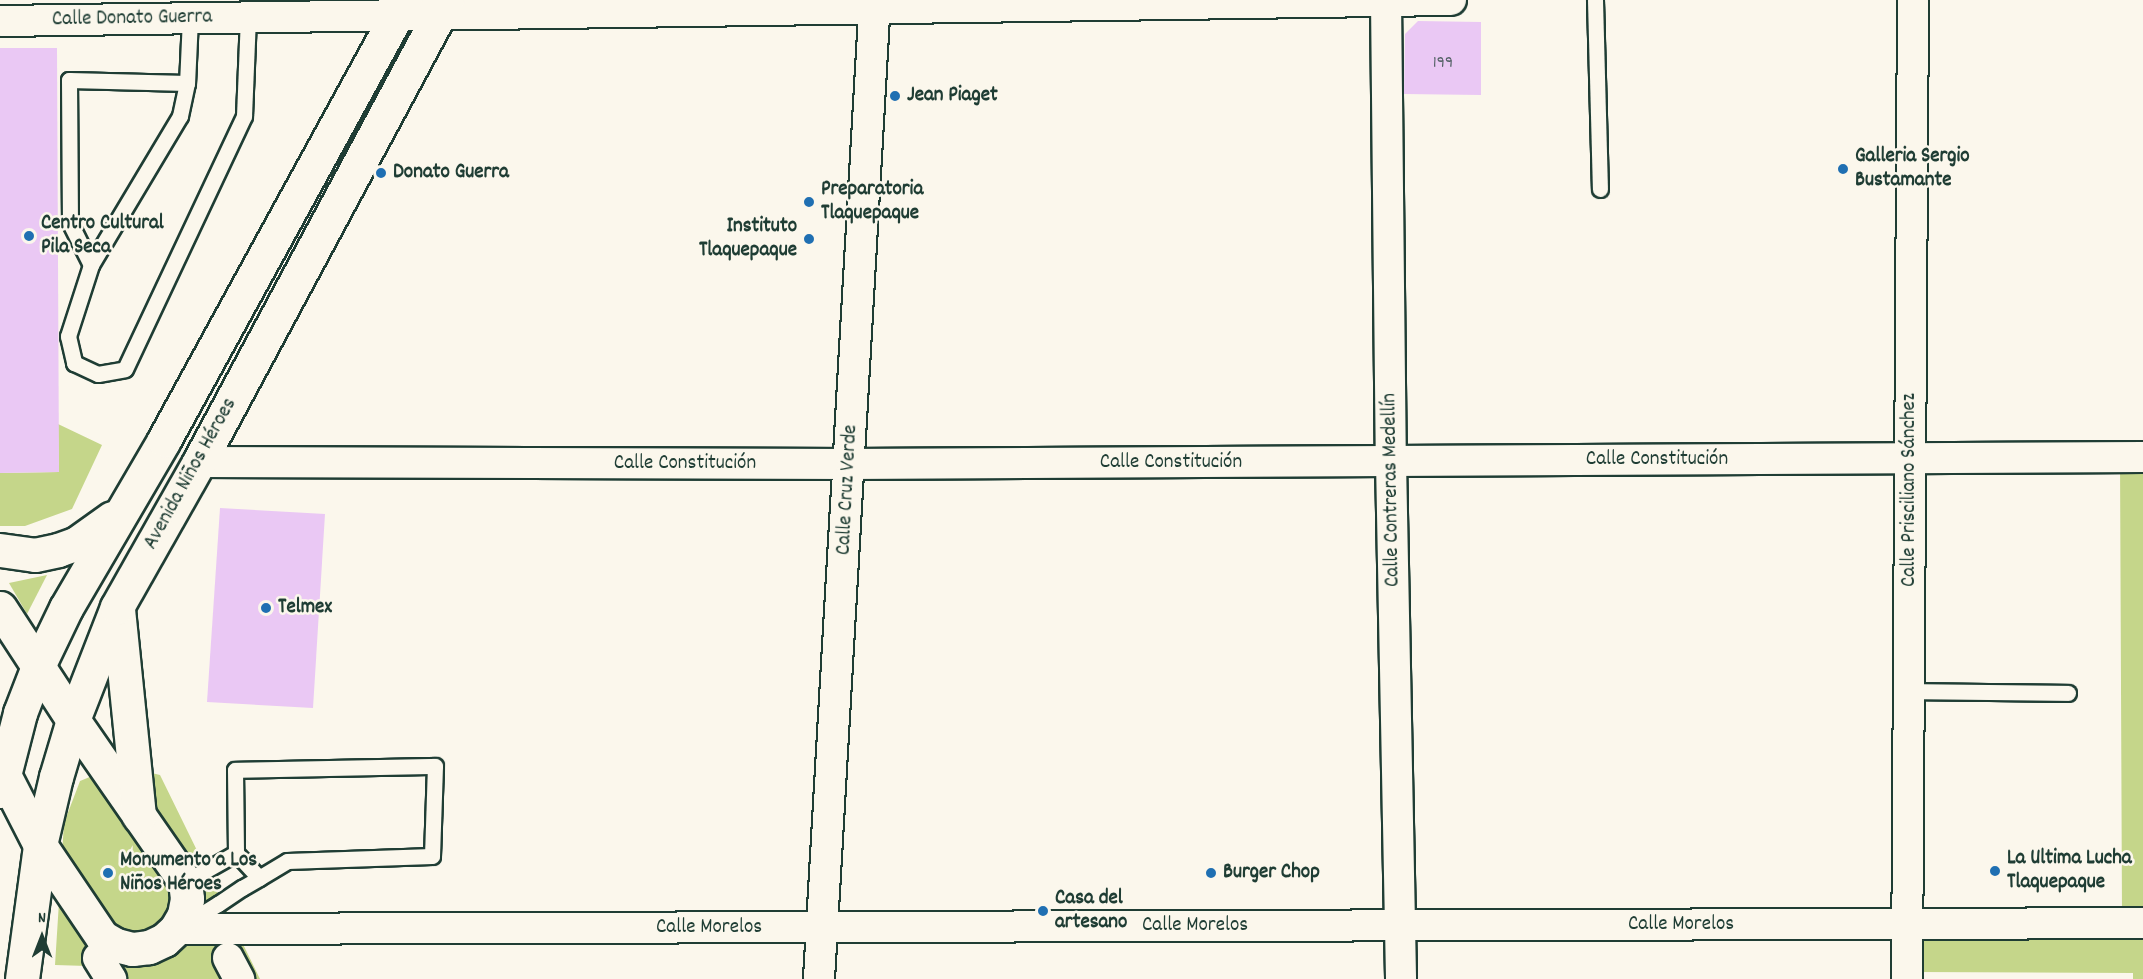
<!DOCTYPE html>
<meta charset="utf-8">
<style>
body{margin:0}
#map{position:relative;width:2143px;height:979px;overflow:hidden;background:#fbf7ec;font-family:Dekko,sans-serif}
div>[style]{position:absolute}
.green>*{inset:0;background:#c5d68a}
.building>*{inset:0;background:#eac8f4}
.roads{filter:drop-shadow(2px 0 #1f3d34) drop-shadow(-2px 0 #1f3d34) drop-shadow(0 2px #1f3d34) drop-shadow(0 -2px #1f3d34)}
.lane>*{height:15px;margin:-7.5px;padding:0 7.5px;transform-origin:7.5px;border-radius:7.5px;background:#fbf7ec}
.street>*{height:30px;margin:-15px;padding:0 15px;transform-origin:15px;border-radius:15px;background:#fbf7ec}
.secondary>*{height:33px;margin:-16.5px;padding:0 16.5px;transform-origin:16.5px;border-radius:16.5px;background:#fbf7ec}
.primary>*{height:33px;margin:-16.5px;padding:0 16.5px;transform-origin:16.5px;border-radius:16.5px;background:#fbf7ec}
.dots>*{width:16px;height:16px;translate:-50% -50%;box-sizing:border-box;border:3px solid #fbf7ec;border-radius:50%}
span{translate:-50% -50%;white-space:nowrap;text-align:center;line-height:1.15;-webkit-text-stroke:5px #fbf7ec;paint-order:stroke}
.number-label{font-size:18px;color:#526064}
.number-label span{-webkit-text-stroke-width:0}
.street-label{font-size:21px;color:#1f3d34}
.poi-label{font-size:21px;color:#1f3d34;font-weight:700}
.left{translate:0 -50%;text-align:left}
.right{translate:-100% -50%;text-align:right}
.north{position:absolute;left:12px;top:907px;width:60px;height:60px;-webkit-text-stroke:4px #fbf7ec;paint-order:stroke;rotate:0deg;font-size:16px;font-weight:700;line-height:24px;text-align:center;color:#1f3d34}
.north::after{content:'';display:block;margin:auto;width:21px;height:27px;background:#1f3d34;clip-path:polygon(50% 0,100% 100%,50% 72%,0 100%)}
</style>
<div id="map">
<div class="green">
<div style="clip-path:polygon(58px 424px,102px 445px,72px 509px,25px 526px,0 526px,0 473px,59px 472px)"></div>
<div style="clip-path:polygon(2120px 458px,2143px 458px,2143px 979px,2133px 979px,2133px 973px,1918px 972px,1917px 913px,2122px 914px)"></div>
<div style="clip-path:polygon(47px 575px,27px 614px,9px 583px)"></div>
<div style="clip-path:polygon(119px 765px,160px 775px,260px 979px,95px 979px,87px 966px,55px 965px,64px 823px,80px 781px)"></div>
</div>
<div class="building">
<div style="clip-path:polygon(1418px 21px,1481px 22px,1481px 95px,1404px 94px,1405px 34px)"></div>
<div style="clip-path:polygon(0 48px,57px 48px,59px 472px,0 473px)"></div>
<div style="clip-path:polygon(220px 508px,325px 514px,313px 708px,207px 702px)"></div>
</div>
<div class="roads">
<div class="lane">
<div style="left:1595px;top:0;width:189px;rotate:88.5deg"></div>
<div style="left:190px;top:18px;width:65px;rotate:92.6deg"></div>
<div style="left:187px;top:83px;width:34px;rotate:102deg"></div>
<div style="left:180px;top:116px;width:174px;rotate:120.9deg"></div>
<div style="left:91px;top:265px;width:75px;rotate:107.9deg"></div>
<div style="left:68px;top:336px;width:28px;rotate:77deg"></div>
<div style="left:74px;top:363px;width:26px;rotate:25deg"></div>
<div style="left:98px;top:374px;width:27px;rotate:-10deg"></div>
<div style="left:125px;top:369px;width:280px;rotate:-64.8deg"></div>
<div style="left:244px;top:116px;width:99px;rotate:-87.7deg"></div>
<div style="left:91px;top:265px;width:47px;rotate:-116.6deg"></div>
<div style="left:70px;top:223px;width:143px;rotate:-90.4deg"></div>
<div style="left:69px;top:80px;width:118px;rotate:1.5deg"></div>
<div style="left:1909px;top:691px;width:159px;rotate:0.7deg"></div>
<div style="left:185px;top:882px;width:59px;rotate:-29.6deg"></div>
<div style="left:184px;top:925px;width:40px;rotate:-32deg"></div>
<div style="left:218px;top:904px;width:29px;rotate:-34deg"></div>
<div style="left:242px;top:888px;width:20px;rotate:-30deg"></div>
<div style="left:259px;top:878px;width:33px;rotate:-31deg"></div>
<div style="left:287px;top:861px;width:145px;rotate:-2deg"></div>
<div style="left:432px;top:856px;width:90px;rotate:-88.1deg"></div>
<div style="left:435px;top:766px;width:200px;rotate:178.9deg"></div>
<div style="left:235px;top:770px;width:83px;rotate:89.3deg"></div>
<div style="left:236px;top:853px;width:34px;rotate:47deg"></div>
</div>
<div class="street">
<div style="left:1386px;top:0;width:461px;rotate:89.4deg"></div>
<div style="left:1391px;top:461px;width:518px;rotate:88.89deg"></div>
<div style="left:0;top:21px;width:1451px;rotate:-0.83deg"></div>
<div style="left:199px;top:462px;width:650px;rotate:0.18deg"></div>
<div style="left:849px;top:464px;width:1294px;rotate:-0.31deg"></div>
<div style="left:176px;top:929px;width:1967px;rotate:-0.17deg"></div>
<div style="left:98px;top:958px;width:25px;rotate:58deg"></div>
<div style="left:228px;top:958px;width:24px;rotate:62deg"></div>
<div style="left:819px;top:979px;width:981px;rotate:-86.73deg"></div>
<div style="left:1907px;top:979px;width:979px;rotate:-89.65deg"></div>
</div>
<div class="secondary">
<div style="left:0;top:608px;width:134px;rotate:56.9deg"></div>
<div style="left:73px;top:720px;width:197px;rotate:55.3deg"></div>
<div style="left:185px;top:882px;width:17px;rotate:83deg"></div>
<div style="left:187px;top:899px;width:16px;rotate:101deg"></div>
<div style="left:184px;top:915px;width:16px;rotate:120deg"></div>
<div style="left:176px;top:929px;width:16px;rotate:137deg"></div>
<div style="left:164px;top:940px;width:17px;rotate:155deg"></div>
<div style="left:149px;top:947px;width:17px;rotate:173deg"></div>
<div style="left:132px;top:949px;width:16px;rotate:-166deg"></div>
<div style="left:116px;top:945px;width:16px;rotate:-150deg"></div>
<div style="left:102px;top:937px;width:111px;rotate:-124deg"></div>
<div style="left:40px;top:845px;width:88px;rotate:-117.1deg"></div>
</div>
<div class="primary">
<div style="left:0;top:550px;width:35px;rotate:8deg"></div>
<div style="left:35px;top:555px;width:24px;rotate:-12deg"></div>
<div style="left:58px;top:550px;width:20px;rotate:-20deg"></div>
<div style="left:77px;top:543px;width:43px;rotate:-35.5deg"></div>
<div style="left:118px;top:609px;width:208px;rotate:84.2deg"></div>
<div style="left:0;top:791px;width:81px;rotate:-75.6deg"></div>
<div style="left:20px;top:713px;width:53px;rotate:-68.8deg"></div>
<div style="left:39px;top:664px;width:62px;rotate:-64.3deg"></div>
<div style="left:66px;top:608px;width:194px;rotate:-59.7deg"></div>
<div style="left:164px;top:440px;width:502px;rotate:-61.29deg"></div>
<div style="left:22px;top:979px;width:135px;rotate:-82.3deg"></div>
<div style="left:40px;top:845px;width:70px;rotate:-76.8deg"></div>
<div style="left:56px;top:777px;width:59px;rotate:-73.4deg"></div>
<div style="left:73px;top:720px;width:121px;rotate:-68.7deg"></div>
<div style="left:117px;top:607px;width:167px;rotate:-60.5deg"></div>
<div style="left:199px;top:462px;width:524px;rotate:-61.77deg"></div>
</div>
</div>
<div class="dots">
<div style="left:895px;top:96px;background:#1f6fb2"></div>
<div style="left:1843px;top:169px;background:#1f6fb2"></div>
<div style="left:381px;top:173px;background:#1f6fb2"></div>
<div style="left:809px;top:202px;background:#1f6fb2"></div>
<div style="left:29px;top:236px;background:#1f6fb2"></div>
<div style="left:809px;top:239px;background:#1f6fb2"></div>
<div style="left:266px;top:608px;background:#1f6fb2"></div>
<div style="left:1995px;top:871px;background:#1f6fb2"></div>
<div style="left:108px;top:873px;background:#1f6fb2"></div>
<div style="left:1211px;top:873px;background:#1f6fb2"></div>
<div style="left:1043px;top:911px;background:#1f6fb2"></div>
</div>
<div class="number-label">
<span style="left:1443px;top:64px">199</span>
</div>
<div class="street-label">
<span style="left:132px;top:19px;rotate:-1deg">Calle Donato Guerra</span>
<span style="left:1657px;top:460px">Calle Constitución</span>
<span style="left:1171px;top:463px">Calle Constitución</span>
<span style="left:685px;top:464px">Calle Constitución</span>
<span style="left:191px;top:474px;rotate:-61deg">Avenida Niños Héroes</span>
<span style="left:848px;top:490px;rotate:-87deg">Calle Cruz Verde</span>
<span style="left:1392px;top:490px;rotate:-91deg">Calle Contreras Medellín</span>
<span style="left:1910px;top:490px;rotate:-90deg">Calle Prisciliano Sánchez</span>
<span style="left:1681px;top:925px">Calle Morelos</span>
<span style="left:1195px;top:926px">Calle Morelos</span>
<span style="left:709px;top:928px">Calle Morelos</span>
</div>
<div class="poi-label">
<span class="left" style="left:907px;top:96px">Jean Piaget</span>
<span class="left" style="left:1855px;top:169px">Galleria Sergio<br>Bustamante</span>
<span class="left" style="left:393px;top:173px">Donato Guerra</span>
<span class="left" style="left:821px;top:202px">Preparatoria<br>Tlaquepaque</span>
<span class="left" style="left:41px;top:236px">Centro Cultural<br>Pila Seca</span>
<span class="right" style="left:797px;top:239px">Instituto<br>Tlaquepaque</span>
<span class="left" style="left:278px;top:608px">Telmex</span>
<span class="left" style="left:2007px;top:871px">La Ultima Lucha<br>Tlaquepaque</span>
<span class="left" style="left:120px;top:873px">Monumento a Los<br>Niños Héroes</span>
<span class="left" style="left:1223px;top:873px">Burger Chop</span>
<span class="left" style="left:1055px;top:911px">Casa del<br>artesano</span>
</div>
<div class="north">N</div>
</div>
